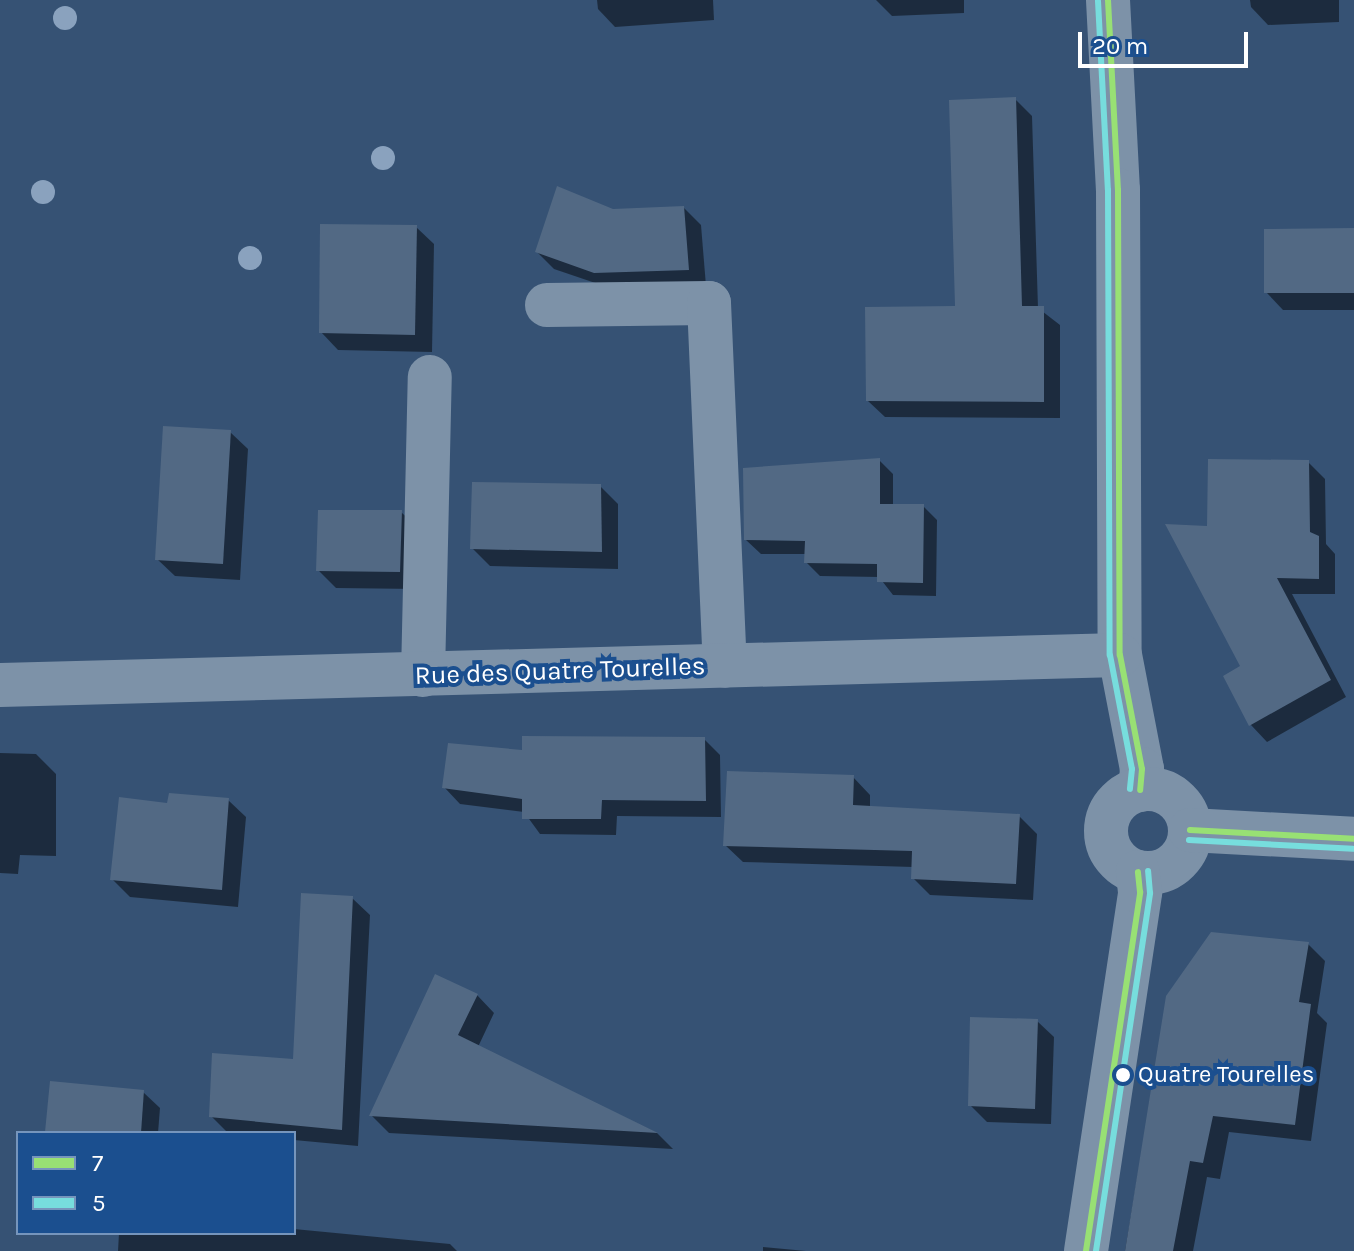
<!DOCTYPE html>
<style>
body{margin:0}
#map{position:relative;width:1354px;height:1251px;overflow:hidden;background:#365274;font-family:Karla,sans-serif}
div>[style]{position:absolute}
.shadow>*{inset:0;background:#0007}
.building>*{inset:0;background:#526984}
.minor>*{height:44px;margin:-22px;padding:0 22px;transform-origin:22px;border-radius:22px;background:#7d92a8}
.minor>.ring{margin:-22px;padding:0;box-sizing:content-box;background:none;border:44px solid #7d92a8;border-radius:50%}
.bus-1>*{height:6px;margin:-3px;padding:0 3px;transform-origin:3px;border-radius:3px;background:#98e074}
.bus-2>*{height:6px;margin:-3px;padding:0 3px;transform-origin:3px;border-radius:3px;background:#7dd}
.trees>*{width:24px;height:24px;margin:-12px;border-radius:50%;background:#8aa2be}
.dots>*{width:22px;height:22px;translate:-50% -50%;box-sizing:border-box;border:4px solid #1b4f8f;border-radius:50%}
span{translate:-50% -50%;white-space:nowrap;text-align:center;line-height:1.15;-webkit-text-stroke:8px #1b4f8f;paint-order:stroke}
.bus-label{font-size:24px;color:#fff}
.left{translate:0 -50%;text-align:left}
.street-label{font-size:26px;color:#fff}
.legend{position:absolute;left:16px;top:1131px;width:280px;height:104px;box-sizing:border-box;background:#1b4f8f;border:2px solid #7695bc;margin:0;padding:10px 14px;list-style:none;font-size:24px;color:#fff}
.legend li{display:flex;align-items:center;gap:16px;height:40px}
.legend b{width:40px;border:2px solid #7695bc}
.scale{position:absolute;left:1078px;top:32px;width:170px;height:36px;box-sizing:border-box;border:4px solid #fff;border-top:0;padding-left:10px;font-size:24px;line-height:28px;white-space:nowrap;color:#fff;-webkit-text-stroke:6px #1b4f8f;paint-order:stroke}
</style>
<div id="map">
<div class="shadow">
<div style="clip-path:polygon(597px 0,713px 0,714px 20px,615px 27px,598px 9px)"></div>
<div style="clip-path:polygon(876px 0,964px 0,964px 13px,892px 16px)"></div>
<div style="clip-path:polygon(1250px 0,1339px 0,1339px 22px,1268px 25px,1251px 7px)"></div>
<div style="clip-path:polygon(1015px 99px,1032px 116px,1038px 308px,1060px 325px,1060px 418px,885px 417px,868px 401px,957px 308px)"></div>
<div style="clip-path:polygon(684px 208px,701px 225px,706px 286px,613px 289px,554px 269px,537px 252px,613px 211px)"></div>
<div style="clip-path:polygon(416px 227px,434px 244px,432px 352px,338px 350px,321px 332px)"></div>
<div style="clip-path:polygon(1354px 230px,1354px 310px,1283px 310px,1266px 292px)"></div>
<div style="clip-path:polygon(230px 432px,248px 449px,240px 580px,175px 576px,157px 559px)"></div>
<div style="clip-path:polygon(879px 460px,893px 474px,893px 506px,923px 506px,937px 520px,936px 596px,893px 595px,879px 577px,820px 576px,806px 562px,806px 554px,761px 554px,746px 540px)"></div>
<div style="clip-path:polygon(1308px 462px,1325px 479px,1326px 544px,1335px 554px,1335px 594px,1292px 594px,1346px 697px,1267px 742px,1251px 725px,1225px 677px,1243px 667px)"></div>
<div style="clip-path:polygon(600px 486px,618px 504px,618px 569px,490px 566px,472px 548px)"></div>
<div style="clip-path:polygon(401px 512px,419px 529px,417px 589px,336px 588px,318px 570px)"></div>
<div style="clip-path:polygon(704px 739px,720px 755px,721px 817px,617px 816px,616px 835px,540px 834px,524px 812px,460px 804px,444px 787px,524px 752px)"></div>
<div style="clip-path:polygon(0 753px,36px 754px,56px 774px,56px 856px,20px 855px,18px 874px,0 873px)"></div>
<div style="clip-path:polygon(853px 777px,870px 795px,870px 808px,1019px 816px,1037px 834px,1033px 900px,930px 895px,913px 878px,913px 867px,743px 862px,725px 845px)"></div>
<div style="clip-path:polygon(228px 800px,246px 817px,238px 907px,130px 897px,112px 879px,169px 805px)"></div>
<div style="clip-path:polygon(352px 898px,370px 915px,358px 1146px,294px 1140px,294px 1133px,228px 1133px,211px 1116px,295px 1061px)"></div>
<div style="clip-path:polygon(1308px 944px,1325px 961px,1317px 1013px,1327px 1023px,1311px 1141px,1229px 1132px,1220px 1179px,1207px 1177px,1193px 1251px,1125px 1251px,1168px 996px)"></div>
<div style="clip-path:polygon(477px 995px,494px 1013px,478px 1047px,657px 1133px,673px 1149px,389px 1133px,372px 1116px)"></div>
<div style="clip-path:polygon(1037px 1021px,1054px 1037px,1051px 1124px,987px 1122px,970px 1105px)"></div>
<div style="clip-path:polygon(143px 1092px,160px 1108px,158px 1133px,47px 1132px)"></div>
<div style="clip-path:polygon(294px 1229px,450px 1244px,457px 1251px,118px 1251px,119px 1233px,294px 1233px)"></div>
<div style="clip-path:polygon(763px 1247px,806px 1251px,763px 1251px)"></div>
</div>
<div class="building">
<div style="clip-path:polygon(1016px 97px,1022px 306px,1044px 306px,1044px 402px,866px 401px,865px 307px,955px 306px,949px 100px)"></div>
<div style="clip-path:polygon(557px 186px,613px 209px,684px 206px,689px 270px,594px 273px,535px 252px)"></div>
<div style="clip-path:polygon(320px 224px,417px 225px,415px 335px,319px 333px)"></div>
<div style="clip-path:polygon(1354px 228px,1354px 293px,1264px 293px,1264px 229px)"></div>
<div style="clip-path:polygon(163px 426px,231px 430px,223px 564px,155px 560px)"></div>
<div style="clip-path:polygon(880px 458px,880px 504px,924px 504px,923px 583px,877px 582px,877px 564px,804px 563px,805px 541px,744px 540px,743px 468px)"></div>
<div style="clip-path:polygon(1208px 459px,1309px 460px,1310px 532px,1319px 536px,1319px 579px,1277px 578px,1331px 680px,1249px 726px,1223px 676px,1240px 666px,1165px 524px,1207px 526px)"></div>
<div style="clip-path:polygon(472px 482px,601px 484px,602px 552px,470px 549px)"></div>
<div style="clip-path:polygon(318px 510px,402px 510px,400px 572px,316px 571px)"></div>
<div style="clip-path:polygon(522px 736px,705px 737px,706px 801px,602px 800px,601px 819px,522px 819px,522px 799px,442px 788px,448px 743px,522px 750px)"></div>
<div style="clip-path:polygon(727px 771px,854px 775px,853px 805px,1020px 814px,1016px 884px,911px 879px,912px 851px,723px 846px)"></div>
<div style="clip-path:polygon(169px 793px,229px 798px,222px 890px,110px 880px,119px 797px,167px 803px)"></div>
<div style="clip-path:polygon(301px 893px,353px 896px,342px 1130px,209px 1117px,212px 1053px,293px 1059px)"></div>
<div style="clip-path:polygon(1211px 932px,1309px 942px,1299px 1002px,1311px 1004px,1295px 1125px,1213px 1116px,1203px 1163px,1190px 1161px,1173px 1251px,1125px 1251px,1166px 996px)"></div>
<div style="clip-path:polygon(435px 974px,478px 994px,458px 1035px,658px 1133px,369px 1116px)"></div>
<div style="clip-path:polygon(970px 1017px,1038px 1019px,1035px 1109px,968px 1106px)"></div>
<div style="clip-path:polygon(50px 1081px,144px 1090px,141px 1133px,45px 1132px)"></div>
</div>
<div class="minor">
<div style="left:1108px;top:0;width:190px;rotate:87deg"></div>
<div style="left:1118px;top:190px;width:465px;rotate:89.8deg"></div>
<div style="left:1120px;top:655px;width:116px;rotate:79.1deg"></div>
<div style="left:1142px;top:769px;width:21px;rotate:95deg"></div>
<div style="left:547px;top:305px;width:162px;rotate:-0.7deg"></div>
<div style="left:709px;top:303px;width:363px;rotate:87.5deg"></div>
<div style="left:423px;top:675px;width:298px;rotate:-88.7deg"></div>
<div style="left:0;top:685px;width:1120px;rotate:-1.53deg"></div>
<div class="ring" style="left:1106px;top:789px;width:40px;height:40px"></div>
<div style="left:1190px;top:830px;width:164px;rotate:3.1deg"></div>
<div style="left:1086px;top:1251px;width:363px;rotate:-81.4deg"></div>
<div style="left:1140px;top:892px;width:20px;rotate:-96deg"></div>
</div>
<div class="bus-1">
<div style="left:1108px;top:0;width:190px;rotate:87deg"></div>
<div style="left:1118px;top:190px;width:465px;rotate:89.8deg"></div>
<div style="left:1120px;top:655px;width:116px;rotate:79.1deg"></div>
<div style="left:1142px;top:769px;width:21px;rotate:95deg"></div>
<div style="left:1190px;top:830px;width:164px;rotate:3.1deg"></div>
<div style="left:1086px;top:1251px;width:363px;rotate:-81.4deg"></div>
<div style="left:1140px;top:892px;width:20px;rotate:-96deg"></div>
</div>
<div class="bus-2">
<div style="left:1098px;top:1px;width:189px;rotate:87deg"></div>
<div style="left:1108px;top:190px;width:465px;rotate:89.8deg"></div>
<div style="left:1110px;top:655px;width:116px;rotate:79.1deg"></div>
<div style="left:1132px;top:769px;width:20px;rotate:96deg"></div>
<div style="left:1189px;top:840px;width:164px;rotate:3.1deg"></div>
<div style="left:1096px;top:1251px;width:362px;rotate:-81.4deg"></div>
<div style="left:1150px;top:893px;width:22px;rotate:-95deg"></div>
</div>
<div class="trees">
<div style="left:65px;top:18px"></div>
<div style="left:383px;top:158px"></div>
<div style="left:43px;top:192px"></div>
<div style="left:250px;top:258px"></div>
</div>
<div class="dots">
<div style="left:1123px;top:1075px;background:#fff"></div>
</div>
<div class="bus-label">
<span class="left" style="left:1138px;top:1075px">Quatre Tourelles</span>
</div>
<div class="street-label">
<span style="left:560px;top:671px;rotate:-2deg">Rue des Quatre Tourelles</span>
</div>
<ul class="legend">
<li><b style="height:10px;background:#98e074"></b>7</li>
<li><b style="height:10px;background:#7dd"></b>5</li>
</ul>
<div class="scale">20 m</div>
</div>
